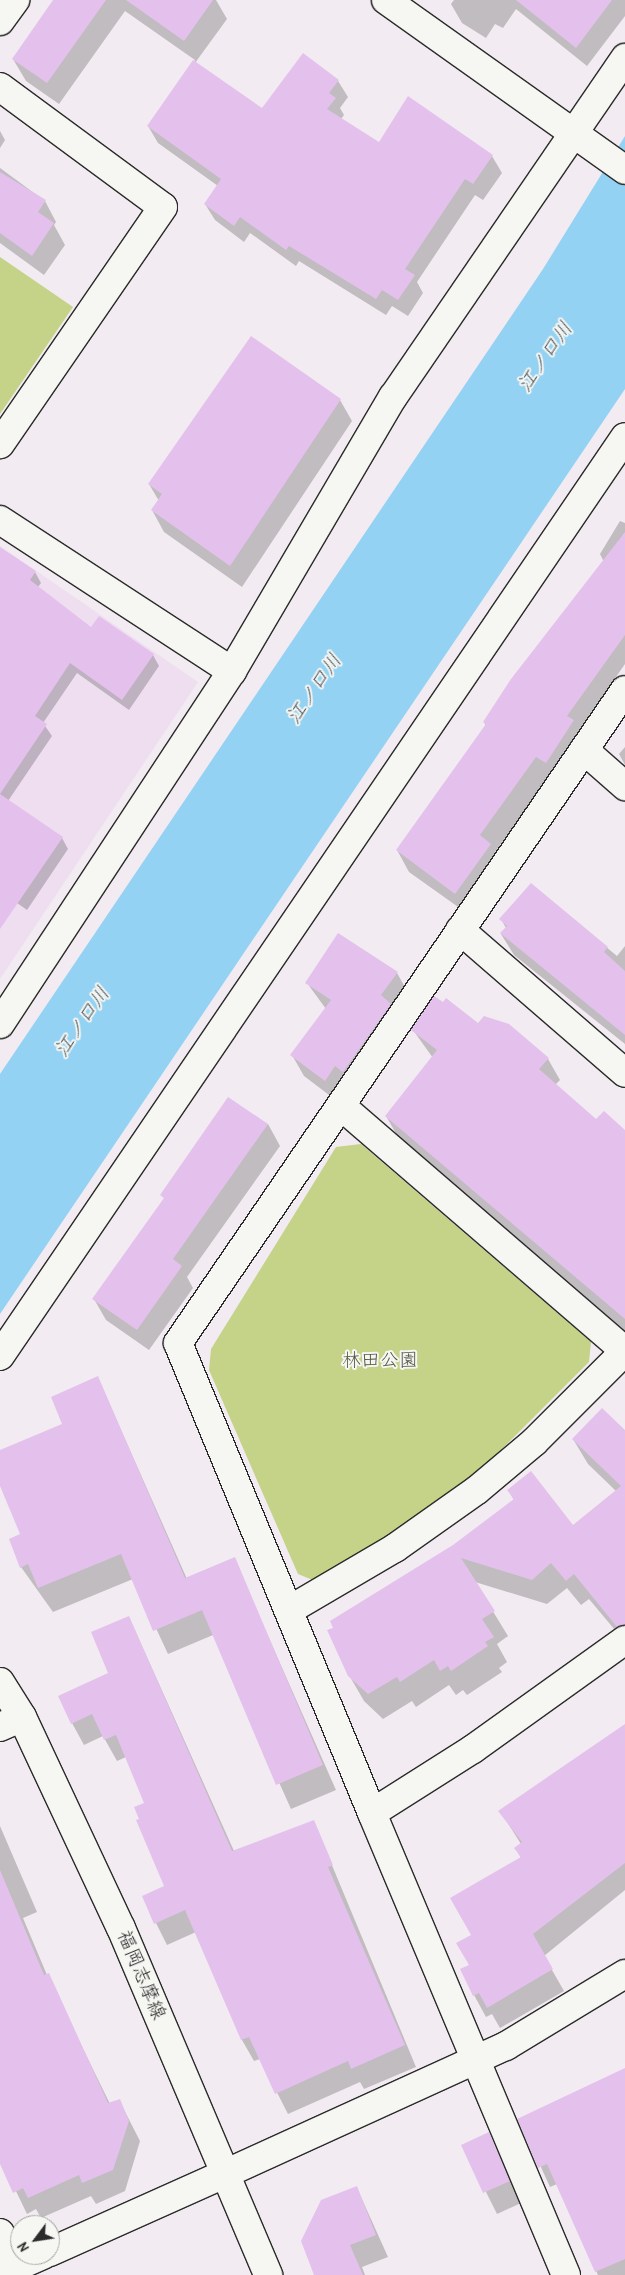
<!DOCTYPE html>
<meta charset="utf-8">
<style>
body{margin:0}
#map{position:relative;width:625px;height:2275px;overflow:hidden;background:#f2ebf1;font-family:"Patrick Hand","Klee One",sans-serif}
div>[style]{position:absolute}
.built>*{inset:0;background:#eedef0}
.green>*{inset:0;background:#c4d387}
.water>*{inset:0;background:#94d2f4}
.shadow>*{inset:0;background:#0003}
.building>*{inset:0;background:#e3c1ec}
.roads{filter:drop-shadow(1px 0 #2b2b2b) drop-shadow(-1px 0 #2b2b2b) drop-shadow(0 1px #2b2b2b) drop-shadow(0 -1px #2b2b2b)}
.minor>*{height:28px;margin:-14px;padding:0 14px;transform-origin:14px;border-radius:14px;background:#f6f6f2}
.tertiary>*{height:28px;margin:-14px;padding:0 14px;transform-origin:14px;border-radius:14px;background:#f6f6f2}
.primary>*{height:28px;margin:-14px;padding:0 14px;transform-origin:14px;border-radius:14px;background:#f6f6f2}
span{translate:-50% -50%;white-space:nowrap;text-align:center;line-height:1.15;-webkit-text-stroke:4px #f6f6f2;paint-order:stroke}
.park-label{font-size:19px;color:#515542}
.street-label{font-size:19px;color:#2b2b2b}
.water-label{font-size:20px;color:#45555d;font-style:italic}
.north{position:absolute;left:10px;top:2215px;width:50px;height:50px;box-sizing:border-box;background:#f6f6f2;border:1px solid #a5a5a2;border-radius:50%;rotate:239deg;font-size:14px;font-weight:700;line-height:20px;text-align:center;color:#2b2b2b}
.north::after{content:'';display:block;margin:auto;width:18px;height:22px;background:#2b2b2b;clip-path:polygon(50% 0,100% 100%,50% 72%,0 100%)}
</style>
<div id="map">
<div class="built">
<div style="clip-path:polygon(0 546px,198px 682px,0 979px)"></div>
</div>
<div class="green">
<div style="clip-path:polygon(0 257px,73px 307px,0 414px)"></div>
<div style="clip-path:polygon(361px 1144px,591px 1342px,589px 1362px,474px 1477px,403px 1529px,315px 1581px,298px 1574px,209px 1370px,211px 1349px,336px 1147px)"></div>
</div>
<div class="water">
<div style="clip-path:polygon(625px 136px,625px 389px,0 1314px,0 1074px,543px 269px)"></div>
</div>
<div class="shadow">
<div style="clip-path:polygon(55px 0,216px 0,227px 19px,195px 63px,262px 110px,338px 81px,348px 97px,340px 108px,344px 115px,341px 119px,379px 144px,492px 156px,502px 173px,483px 200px,475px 195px,417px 282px,423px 293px,408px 316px,392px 306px,386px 315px,299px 261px,296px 266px,250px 233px,244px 242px,215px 220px,205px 204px,218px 186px,158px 143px,148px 126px,195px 60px,125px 11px,59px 104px,26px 81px,13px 59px)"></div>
<div style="clip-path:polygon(454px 0,625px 0,625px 16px,587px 66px,516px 9px,503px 28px,495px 24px,486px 38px,462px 23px,451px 4px)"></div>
<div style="clip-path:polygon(0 131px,5px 140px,0 148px)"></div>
<div style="clip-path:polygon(0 168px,45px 201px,56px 222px,54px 225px,65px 245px,44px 275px,0 243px)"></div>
<div style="clip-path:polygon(340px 400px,352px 421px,242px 587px,164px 532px,152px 510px,159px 501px,149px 484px)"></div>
<div style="clip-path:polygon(620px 521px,625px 523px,625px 664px,583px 724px,586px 729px,562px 779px,548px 778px,495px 852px,503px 866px,468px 914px,409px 872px,397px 850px,486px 726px,484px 722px,604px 562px,600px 554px)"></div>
<div style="clip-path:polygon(0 548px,35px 572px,41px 583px,38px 587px,92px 629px,153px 655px,159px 666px,129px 710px,77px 673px,43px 723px,52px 736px,8px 801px,62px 838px,68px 849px,27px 910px,0 891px)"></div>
<div style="clip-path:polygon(625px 747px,625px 765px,619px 754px)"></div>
<div style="clip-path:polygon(531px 885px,617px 956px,625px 946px,625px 1044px,514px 955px,501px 934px,506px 928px,501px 919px)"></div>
<div style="clip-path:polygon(397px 973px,409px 994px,337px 1101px,304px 1076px,292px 1055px,326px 1009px,307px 983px)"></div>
<div style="clip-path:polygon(478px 1024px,548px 1059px,560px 1080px,555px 1085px,625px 1146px,625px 1331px,398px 1137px,386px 1116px,433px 1058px,413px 1030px)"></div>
<div style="clip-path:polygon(268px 1124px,280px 1146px,187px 1277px,193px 1288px,149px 1350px,106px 1320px,94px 1299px,165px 1200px,162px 1195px)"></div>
<div style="clip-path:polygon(98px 1378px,187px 1579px,234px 1559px,336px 1790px,291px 1809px,213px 1635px,168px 1654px,133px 1579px,53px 1612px,21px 1567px,22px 1535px,0 1482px,0 1451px,64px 1425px)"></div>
<div style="clip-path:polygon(625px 1432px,625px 1642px,589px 1599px,581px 1605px,567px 1588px,547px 1604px,475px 1582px,508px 1636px,497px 1644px,507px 1662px,499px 1668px,502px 1672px,467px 1695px,463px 1690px,456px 1695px,449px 1685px,416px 1707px,412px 1701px,383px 1719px,364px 1701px,349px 1675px,454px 1546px,514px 1500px,508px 1490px,573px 1526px,616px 1491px,588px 1464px,573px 1439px)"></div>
<div style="clip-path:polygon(129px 1617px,234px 1851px,314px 1822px,416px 2067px,364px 2089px,360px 2082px,288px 2114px,260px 2059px,254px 2061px,242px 2040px,196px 1932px,167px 1945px,143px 1897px,165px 1887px,141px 1820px,146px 1804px,126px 1757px,117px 1761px,103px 1736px,84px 1745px,72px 1723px,110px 1674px)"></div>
<div style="clip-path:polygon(625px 1725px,625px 1890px,544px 1956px,564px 1991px,500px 2028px,492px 2014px,486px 2017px,474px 1995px,470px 1965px,473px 1935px,521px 1858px,516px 1849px,521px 1844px,500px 1811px)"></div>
<div style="clip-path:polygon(0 1826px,37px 1912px,23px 1918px,47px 1975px,110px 2104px,119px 2100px,140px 2141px,125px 2191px,96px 2204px,91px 2196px,41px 2218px,36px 2209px,27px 2214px,0 2158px)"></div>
<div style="clip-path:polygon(625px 2069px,625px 2275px,598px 2275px,557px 2184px,550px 2187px,519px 2119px)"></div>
<div style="clip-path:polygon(489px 2134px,521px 2203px,497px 2214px,463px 2146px)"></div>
<div style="clip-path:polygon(357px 2188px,388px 2257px,362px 2267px,365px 2275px,314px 2275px)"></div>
</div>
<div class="building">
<div style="clip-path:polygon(53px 0,106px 0,47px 83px,12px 59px)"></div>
<div style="clip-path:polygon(126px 0,213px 0,184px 41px)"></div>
<div style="clip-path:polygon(516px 0,612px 0,576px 48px)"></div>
<div style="clip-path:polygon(303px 53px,339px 80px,329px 93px,336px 98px,327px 109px,379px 142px,408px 96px,493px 155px,473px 184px,465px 179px,405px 269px,415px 275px,398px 300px,382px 290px,376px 299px,289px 246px,286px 250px,240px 217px,234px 226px,204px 204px,221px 179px,147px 126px,193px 60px,262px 108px)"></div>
<div style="clip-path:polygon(0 172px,46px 200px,38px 212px,54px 223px,32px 256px,0 233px)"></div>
<div style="clip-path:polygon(251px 336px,341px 399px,230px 566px,151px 510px,162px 494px,148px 484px)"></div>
<div style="clip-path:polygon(625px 532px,625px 635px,567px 716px,574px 720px,546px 763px,536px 757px,480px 835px,491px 844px,455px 894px,396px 850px,486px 724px,483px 722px,511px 679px)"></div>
<div style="clip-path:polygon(0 547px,36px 571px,30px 580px,91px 627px,99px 616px,154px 654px,122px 700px,70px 663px,35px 716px,47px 724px,0 794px)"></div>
<div style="clip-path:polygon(0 794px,63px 837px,0 929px)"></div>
<div style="clip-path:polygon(531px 883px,608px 947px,604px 952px,625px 971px,625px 1035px,500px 933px,507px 926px,499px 919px)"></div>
<div style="clip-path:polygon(338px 933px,398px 972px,381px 995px,391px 1004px,343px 1072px,335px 1066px,325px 1081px,290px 1055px,331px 1000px,305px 983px)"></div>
<div style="clip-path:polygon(434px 996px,443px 1002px,446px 998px,478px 1023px,484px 1016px,509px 1024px,549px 1058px,539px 1069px,596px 1119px,604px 1111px,625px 1130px,625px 1319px,385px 1116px,437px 1050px,411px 1030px)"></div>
<div style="clip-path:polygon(228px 1097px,268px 1124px,173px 1259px,182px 1266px,137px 1330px,92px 1299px,164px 1198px,160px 1195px)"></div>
<div style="clip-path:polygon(98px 1376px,185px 1578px,235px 1557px,323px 1765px,276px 1785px,202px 1610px,153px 1631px,121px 1554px,38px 1588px,28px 1564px,20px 1568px,9px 1539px,20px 1534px,0 1486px,0 1450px,62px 1424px,51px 1397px)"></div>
<div style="clip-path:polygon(602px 1408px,625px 1430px,625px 1625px,617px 1627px,574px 1574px,566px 1581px,551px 1563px,532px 1580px,461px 1558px,495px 1611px,482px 1619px,494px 1637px,485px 1642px,488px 1646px,451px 1671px,448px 1666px,440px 1671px,434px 1660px,400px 1682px,397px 1677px,368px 1694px,348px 1676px,327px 1630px,333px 1628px,330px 1621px,453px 1545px,514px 1499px,507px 1490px,531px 1471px,573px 1525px,621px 1486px,572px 1439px)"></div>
<div style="clip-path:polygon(129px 1616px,232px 1851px,314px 1820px,333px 1865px,328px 1867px,405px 2045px,351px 2069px,348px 2061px,275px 2094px,249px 2037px,241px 2040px,185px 1910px,154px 1924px,142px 1896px,164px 1886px,136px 1820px,139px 1819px,134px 1807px,144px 1803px,116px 1735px,104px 1740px,92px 1714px,71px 1724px,58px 1696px,108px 1673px,91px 1632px)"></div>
<div style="clip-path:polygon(625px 1724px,625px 1863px,533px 1934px,553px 1969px,487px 2008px,479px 1993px,473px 1996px,460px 1969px,469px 1965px,456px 1943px,471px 1935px,450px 1898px,521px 1857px,514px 1848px,522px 1842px,498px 1811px)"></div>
<div style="clip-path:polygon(0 1870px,44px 1975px,49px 1973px,108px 2103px,120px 2099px,129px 2121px,113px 2170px,82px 2183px,79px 2175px,28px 2198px,23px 2188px,13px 2193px,0 2164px)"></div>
<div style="clip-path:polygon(625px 2068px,625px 2259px,595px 2272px,547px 2164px,538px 2168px,517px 2119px)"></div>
<div style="clip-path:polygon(489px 2132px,510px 2181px,483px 2193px,461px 2145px)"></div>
<div style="clip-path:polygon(357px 2186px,376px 2235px,350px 2245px,363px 2275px,314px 2275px,301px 2241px,321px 2200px)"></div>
</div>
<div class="roads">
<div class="minor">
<div style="left:386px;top:0;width:293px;rotate:35.4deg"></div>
<div style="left:0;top:21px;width:26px;rotate:-54deg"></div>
<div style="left:0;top:87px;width:202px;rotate:36.4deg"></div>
<div style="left:163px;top:207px;width:288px;rotate:124.5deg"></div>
<div style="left:0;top:520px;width:277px;rotate:33.1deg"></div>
<div style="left:584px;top:750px;width:55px;rotate:41.3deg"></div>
<div style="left:460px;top:930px;width:218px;rotate:40.9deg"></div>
<div style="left:0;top:1356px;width:1111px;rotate:-55.78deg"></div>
<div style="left:291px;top:1609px;width:121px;rotate:-30.4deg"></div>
<div style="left:395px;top:1548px;width:100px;rotate:-35.3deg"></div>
<div style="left:477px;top:1490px;width:75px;rotate:-40.1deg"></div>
<div style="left:534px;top:1442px;width:129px;rotate:-45deg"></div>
<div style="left:625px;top:1351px;width:375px;rotate:-139.2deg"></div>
<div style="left:0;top:1727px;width:24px;rotate:-24deg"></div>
<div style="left:372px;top:1813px;width:508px;rotate:-112.43deg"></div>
<div style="left:178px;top:1343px;width:791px;rotate:-55.61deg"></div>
<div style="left:0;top:2233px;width:37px;rotate:66deg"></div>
<div style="left:50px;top:2252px;width:194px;rotate:-24.1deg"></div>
<div style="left:0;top:2274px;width:47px;rotate:-23.8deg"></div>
<div style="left:566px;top:2275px;width:501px;rotate:-112.78deg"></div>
<div style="left:372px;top:1813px;width:120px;rotate:-32.4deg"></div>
<div style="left:473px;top:1749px;width:187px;rotate:-35.6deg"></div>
</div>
<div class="tertiary">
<div style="left:0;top:1024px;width:422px;rotate:-56.7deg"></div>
<div style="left:232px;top:671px;width:318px;rotate:-59.6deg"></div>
<div style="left:393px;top:397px;width:411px;rotate:-55.6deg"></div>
<div style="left:227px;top:2173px;width:307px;rotate:-24.5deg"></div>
<div style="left:506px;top:2046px;width:139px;rotate:-31.2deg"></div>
</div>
<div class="primary">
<div style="left:0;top:1682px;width:41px;rotate:57.8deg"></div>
<div style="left:22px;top:1717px;width:233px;rotate:64.9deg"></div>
<div style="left:121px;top:1928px;width:377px;rotate:67deg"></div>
</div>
</div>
<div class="park-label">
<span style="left:380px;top:1360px">林田公園</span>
</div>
<div class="street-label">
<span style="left:142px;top:1975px;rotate:67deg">福岡志摩線</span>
</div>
<div class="water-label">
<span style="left:544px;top:356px;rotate:-55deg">江ノ口川</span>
<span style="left:313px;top:688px;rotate:-55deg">江ノ口川</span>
<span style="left:81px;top:1021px;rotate:-55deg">江ノ口川</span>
</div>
<div class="north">N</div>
</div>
